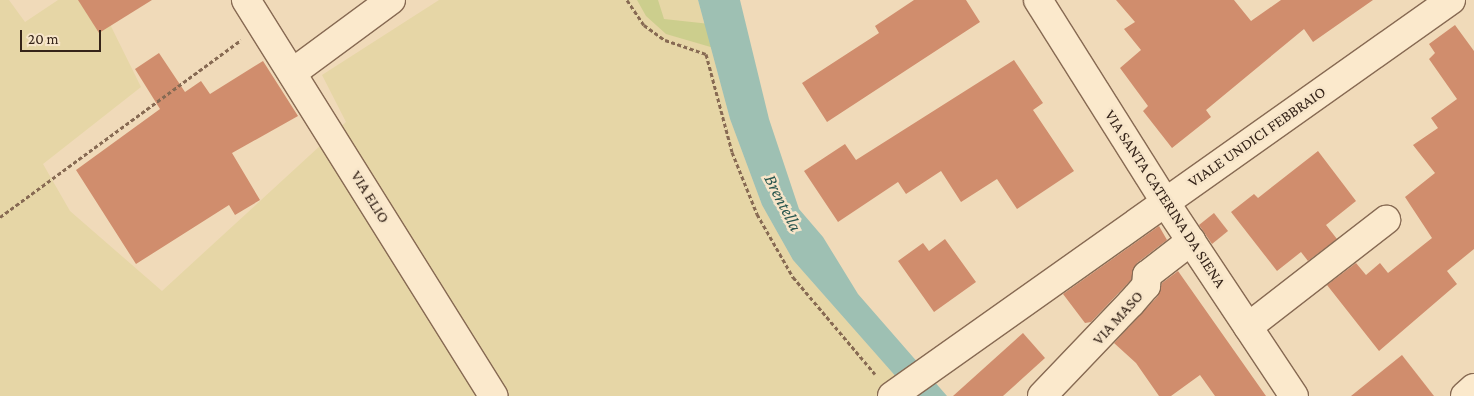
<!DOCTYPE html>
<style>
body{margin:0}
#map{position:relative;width:1474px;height:396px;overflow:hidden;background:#f0dab9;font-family:"Crimson Pro",serif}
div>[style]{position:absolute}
.farmland>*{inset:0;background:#e6d6a6}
.green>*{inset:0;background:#ccce8d}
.water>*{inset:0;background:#9ec0b3}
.building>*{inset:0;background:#d08d6d}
.path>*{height:3px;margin-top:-1.5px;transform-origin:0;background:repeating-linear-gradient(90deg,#876a53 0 4px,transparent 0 6.5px)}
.roads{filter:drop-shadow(1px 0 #876a53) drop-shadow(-1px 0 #876a53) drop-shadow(0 1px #876a53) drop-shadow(0 -1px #876a53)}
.minor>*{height:28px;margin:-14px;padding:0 14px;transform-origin:14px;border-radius:14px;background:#fbe9cc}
span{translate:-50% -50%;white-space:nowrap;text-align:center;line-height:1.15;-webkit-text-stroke:5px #f7e5c9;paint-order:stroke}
.street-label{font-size:16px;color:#352419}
.water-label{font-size:18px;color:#28564e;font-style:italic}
.scale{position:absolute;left:20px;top:30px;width:81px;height:22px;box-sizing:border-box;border:2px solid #352419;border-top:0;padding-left:6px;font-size:15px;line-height:18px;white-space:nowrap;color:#352419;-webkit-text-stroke:4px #f7e5c9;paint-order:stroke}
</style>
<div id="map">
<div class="farmland">
<div style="clip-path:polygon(0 0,9px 0,25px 22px,58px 0,98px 0,141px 87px,43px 164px,70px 211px,162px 291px,346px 122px,322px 75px,439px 0,698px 0,730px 119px,762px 205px,793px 260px,913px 396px,0 396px)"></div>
</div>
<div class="green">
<div style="clip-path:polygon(637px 0,658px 0,664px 19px,710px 24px,714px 48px,666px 34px,646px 16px)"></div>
</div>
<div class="water">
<div style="clip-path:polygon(698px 0,740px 0,769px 119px,799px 209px,823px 237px,858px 294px,947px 396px,913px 396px,793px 260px,762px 205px,730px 119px)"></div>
</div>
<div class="building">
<div style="clip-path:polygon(78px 0,152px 0,99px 33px)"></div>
<div style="clip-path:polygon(914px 0,966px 0,980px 22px,827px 122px,802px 83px,879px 33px,875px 26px)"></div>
<div style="clip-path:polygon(1116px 0,1234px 0,1251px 21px,1281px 0,1373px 0,1313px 42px,1304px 29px,1206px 110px,1211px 117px,1172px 148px,1143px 111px,1148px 106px,1120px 68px,1141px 50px,1124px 29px,1135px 22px)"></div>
<div style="clip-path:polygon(1455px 25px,1474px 51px,1474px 249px,1447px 271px,1457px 284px,1379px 351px,1327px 285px,1356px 263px,1366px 275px,1380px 263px,1388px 273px,1432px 238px,1405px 197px,1435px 173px,1413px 145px,1438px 128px,1431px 118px,1457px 99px,1429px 59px,1435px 53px,1429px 44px)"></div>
<div style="clip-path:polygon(159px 53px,185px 92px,201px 81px,210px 94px,263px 61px,298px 116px,232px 153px,260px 200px,235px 215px,229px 205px,136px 264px,76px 170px,160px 109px,135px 69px)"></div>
<div style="clip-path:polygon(1014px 60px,1043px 103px,1033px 110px,1074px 171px,1017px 209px,997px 179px,961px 202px,941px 171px,906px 194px,898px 182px,838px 222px,804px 171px,845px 144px,856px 160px)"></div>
<div style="clip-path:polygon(1318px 151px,1356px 201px,1326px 225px,1337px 239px,1308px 261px,1301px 252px,1277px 271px,1231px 212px,1254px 194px,1258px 198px)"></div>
<div style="clip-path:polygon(1214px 213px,1228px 231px,1212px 244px,1199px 225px)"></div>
<div style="clip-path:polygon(1159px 226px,1167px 240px,1137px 263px,1131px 280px,1091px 322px,1085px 323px,1063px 294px)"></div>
<div style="clip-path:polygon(945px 239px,976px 282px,934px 312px,898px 261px,923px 243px,929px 251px)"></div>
<div style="clip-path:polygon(1178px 271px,1266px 396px,1215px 396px,1200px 375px,1171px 396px,1159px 396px,1136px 363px,1114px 343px,1158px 296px,1162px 283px)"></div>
<div style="clip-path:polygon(1023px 333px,1045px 358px,1003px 396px,953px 396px)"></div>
<div style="clip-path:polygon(1402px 355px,1434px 396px,1351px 396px)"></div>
</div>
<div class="path">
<div style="left:627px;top:0;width:30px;rotate:56deg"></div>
<div style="left:644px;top:25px;width:26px;rotate:36deg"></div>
<div style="left:665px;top:40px;width:43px;rotate:18.9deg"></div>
<div style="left:706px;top:54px;width:101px;rotate:75.1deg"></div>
<div style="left:732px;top:152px;width:67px;rotate:68deg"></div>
<div style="left:757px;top:214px;width:73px;rotate:60.3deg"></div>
<div style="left:793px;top:277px;width:127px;rotate:49.8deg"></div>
<div style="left:0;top:217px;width:299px;rotate:-36.3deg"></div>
</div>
<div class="roads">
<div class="minor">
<div style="left:246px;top:0;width:467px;rotate:58deg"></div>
<div style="left:1038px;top:0;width:239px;rotate:57.8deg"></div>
<div style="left:1165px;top:202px;width:233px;rotate:56.4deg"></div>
<div style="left:292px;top:73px;width:123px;rotate:-36.4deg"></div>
<div style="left:1248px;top:327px;width:175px;rotate:-37.8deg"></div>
<div style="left:892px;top:396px;width:685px;rotate:-35.31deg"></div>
<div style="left:1042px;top:396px;width:129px;rotate:-46.3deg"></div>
<div style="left:1131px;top:303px;width:23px;rotate:-49deg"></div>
<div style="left:1146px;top:286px;width:11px;rotate:-85deg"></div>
<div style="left:1147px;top:275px;width:56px;rotate:-37.7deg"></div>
<div style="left:1465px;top:396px;width:12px;rotate:-42deg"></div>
</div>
</div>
<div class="street-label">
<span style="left:1257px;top:137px;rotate:-35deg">VIALE UNDICI FEBBRAIO</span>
<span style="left:370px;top:197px;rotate:58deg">VIA ELIO</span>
<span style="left:1165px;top:199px;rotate:57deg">VIA SANTA CATERINA DA SIENA</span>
<span style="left:1118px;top:318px;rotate:-48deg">VIA MASO</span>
</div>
<div class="water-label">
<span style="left:783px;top:203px;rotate:63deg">Brentella</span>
</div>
<div class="scale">20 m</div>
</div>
